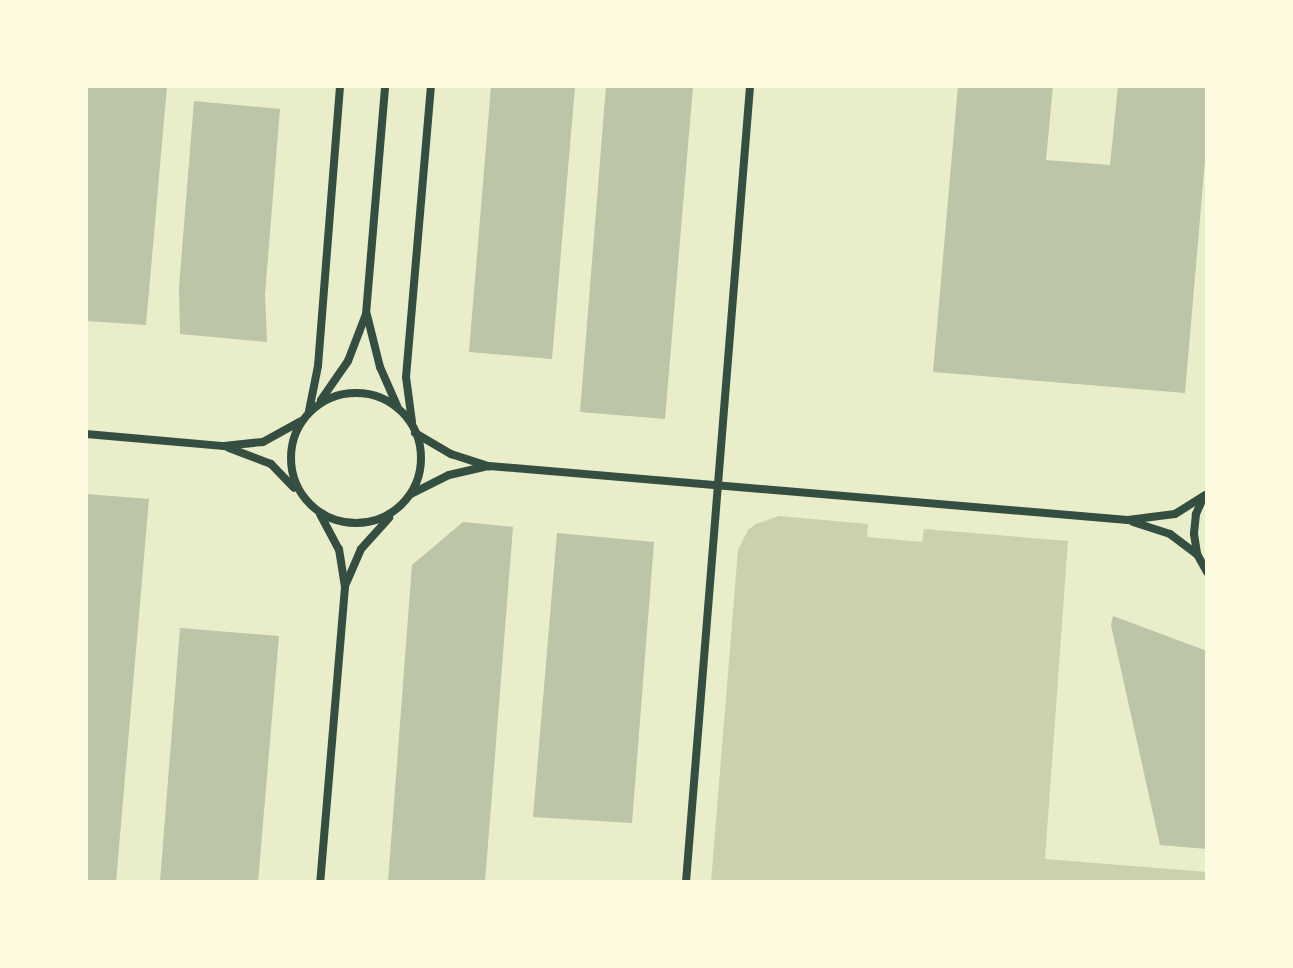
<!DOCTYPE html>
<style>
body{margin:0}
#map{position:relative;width:1293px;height:968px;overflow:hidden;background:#e9edc9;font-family:Mulish,sans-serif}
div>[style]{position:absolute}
.green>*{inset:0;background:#cad2ad}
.building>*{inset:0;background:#bcc5a7}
.minor>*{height:8px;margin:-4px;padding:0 4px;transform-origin:4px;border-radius:4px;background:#344e41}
.minor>.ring{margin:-4px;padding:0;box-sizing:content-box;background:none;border:8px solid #344e41;border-radius:50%}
span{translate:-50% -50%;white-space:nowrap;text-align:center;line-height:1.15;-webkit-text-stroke:8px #fefae0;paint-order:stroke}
.frame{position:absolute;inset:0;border:88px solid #fefae0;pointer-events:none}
</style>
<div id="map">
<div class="green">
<div style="clip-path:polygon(779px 516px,868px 524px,867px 537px,922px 542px,924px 529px,1068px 541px,1045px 859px,1207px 872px,1207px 882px,711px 882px,738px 550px,748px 530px,756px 524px)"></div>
</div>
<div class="building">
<div style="clip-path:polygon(86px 86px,167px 86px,146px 325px,86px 321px)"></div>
<div style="clip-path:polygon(491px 86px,575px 86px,552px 359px,469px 352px)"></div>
<div style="clip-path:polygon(606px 86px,693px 86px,665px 419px,580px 412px)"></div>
<div style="clip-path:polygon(958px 86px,1053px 86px,1046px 160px,1110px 165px,1118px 86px,1207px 86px,1207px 137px,1185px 393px,933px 372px)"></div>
<div style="clip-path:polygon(194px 101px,280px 109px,265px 294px,267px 342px,180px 334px,179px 287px)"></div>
<div style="clip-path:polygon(86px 494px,149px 499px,116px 882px,86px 882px)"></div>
<div style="clip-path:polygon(463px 522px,513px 527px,485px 882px,388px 882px,412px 565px)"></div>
<div style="clip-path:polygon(557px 533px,654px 542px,632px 823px,533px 817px)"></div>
<div style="clip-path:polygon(1113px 616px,1207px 651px,1207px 849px,1160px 845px,1111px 625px)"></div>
<div style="clip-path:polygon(180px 628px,279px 636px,258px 882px,160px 882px)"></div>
</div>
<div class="minor">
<div style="left:367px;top:315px;width:54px;rotate:76deg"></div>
<div style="left:380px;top:367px;width:45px;rotate:66.3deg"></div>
<div class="ring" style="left:291px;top:393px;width:122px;height:122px"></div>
<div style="left:321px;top:400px;width:47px;rotate:-55.3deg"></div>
<div style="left:348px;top:361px;width:50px;rotate:-69deg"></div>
<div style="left:366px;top:314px;width:229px;rotate:-85.2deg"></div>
<div style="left:309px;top:411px;width:46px;rotate:-78.7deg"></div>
<div style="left:318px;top:366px;width:281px;rotate:-85.5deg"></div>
<div style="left:412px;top:422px;width:45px;rotate:-97.6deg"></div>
<div style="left:406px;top:377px;width:292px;rotate:-85.1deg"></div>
<div style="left:415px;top:433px;width:42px;rotate:30.3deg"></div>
<div style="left:451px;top:454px;width:40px;rotate:18deg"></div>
<div style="left:489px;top:466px;width:641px;rotate:4.83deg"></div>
<div style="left:1128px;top:520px;width:47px;rotate:-7.3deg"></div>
<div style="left:1175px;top:514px;width:36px;rotate:-32deg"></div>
<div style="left:86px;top:434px;width:139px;rotate:5deg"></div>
<div style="left:224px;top:446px;width:39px;rotate:-6deg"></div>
<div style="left:263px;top:442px;width:43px;rotate:-28.9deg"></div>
<div style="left:229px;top:448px;width:45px;rotate:20.9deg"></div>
<div style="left:271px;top:464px;width:33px;rotate:46deg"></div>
<div style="left:411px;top:494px;width:42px;rotate:-26.6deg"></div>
<div style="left:449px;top:475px;width:40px;rotate:-13deg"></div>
<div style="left:1204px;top:496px;width:20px;rotate:114deg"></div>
<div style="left:1196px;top:514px;width:20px;rotate:96deg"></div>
<div style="left:1194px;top:534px;width:20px;rotate:81deg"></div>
<div style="left:1197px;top:554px;width:21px;rotate:61deg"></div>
<div style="left:320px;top:514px;width:40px;rotate:62deg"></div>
<div style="left:339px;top:549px;width:38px;rotate:81deg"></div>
<div style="left:345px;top:587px;width:296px;rotate:94.8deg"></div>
<div style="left:1133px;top:522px;width:39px;rotate:18deg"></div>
<div style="left:1170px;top:534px;width:34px;rotate:37deg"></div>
<div style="left:345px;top:586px;width:40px;rotate:-66.6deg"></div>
<div style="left:361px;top:549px;width:42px;rotate:-47.9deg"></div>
<div style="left:686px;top:882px;width:799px;rotate:-85.4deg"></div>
</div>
<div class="frame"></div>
</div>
